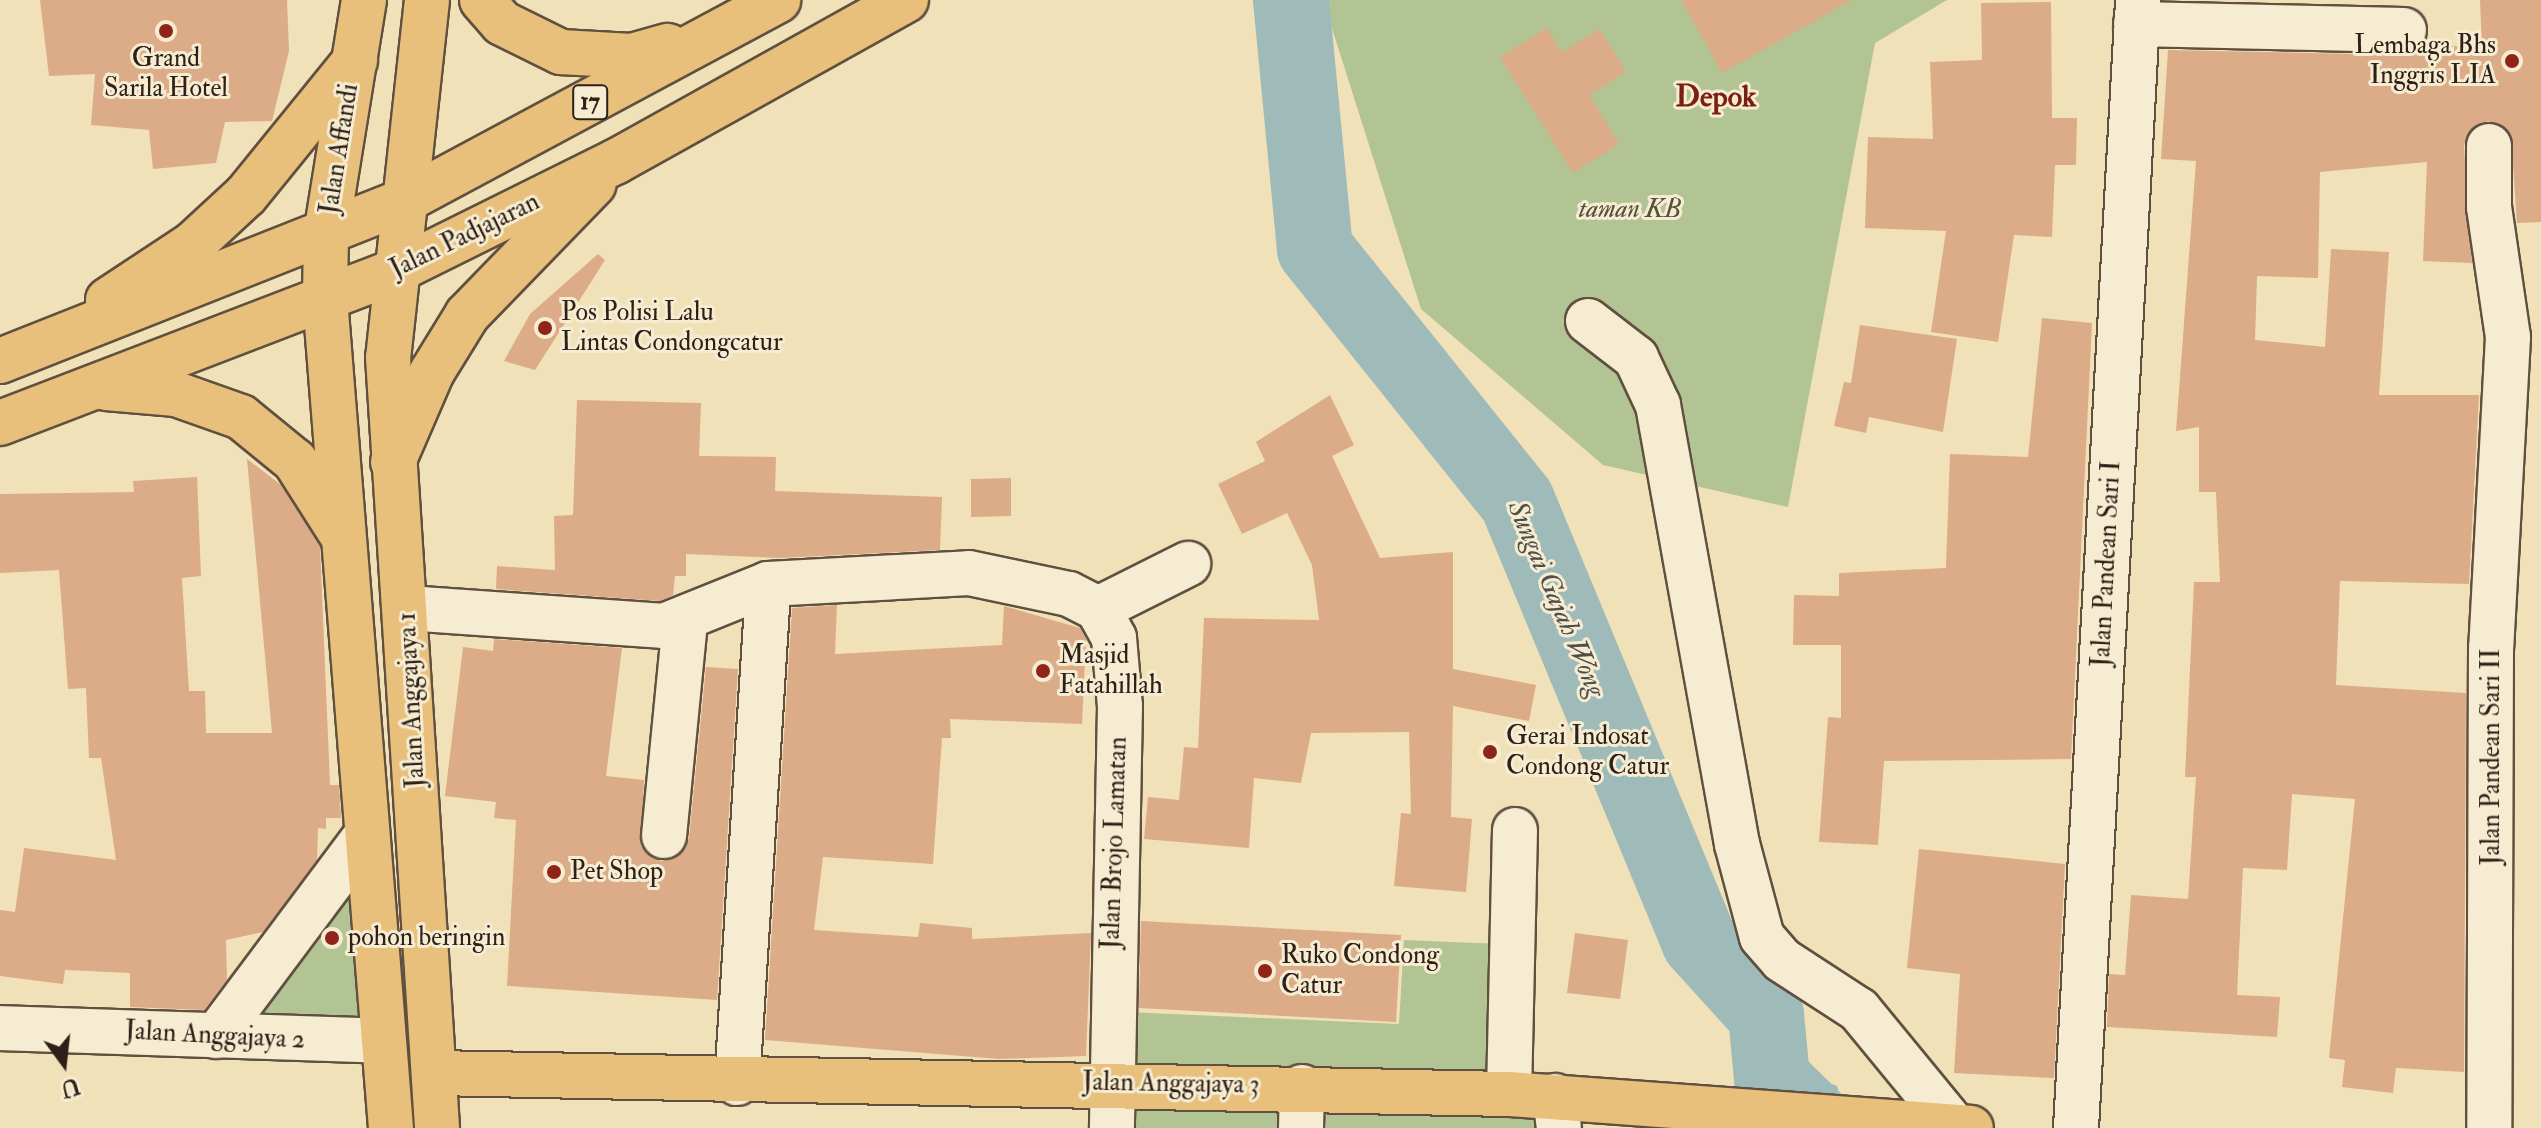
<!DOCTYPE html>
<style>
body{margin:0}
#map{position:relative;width:2541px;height:1128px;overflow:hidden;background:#f1e1b8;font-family:"IM FELL Double Pica",serif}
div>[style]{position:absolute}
.green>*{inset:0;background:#b3c494}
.water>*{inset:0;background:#9fbbb9}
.river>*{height:76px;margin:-38px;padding:0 38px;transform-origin:38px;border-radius:38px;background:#9fbbb9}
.building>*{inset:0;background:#dcab87}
.roads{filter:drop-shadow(2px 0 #5f5040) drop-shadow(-2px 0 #5f5040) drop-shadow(0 2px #5f5040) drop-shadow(0 -2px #5f5040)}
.minor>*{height:44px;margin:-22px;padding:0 22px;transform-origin:22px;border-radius:22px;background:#f6ecd1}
.major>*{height:44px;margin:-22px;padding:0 22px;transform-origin:22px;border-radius:22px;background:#e8c07c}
.highway>*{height:44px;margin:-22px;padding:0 22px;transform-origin:22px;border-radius:22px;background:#e8c07c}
.dots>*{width:22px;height:22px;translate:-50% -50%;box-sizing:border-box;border:4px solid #f6ecd1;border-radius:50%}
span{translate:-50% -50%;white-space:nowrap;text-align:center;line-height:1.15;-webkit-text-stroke:6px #f6ecd1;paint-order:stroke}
.shield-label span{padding:2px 6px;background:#f6ecd1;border:2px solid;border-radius:6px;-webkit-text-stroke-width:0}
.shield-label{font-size:24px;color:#2e2018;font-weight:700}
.poi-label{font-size:26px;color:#2e2018}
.right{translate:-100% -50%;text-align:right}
.left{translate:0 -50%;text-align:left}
.street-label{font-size:26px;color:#2e2018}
.park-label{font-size:26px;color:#56513d;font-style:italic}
.water-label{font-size:28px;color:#504e48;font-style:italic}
.quarter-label{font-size:30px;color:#7a1f14;font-weight:700}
.north{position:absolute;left:24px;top:1024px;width:80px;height:80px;-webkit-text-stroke:6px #f6ecd1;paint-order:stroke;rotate:165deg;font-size:22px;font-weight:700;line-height:32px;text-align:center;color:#2e2018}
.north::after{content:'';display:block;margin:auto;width:28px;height:36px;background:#2e2018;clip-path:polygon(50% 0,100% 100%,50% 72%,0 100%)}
</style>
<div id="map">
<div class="green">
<div style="clip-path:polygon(1323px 0,1947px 0,1875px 43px,1788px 507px,1603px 465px,1421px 309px)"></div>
<div style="clip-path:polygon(364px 840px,383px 1041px,216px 1036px)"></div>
<div style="clip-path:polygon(1404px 940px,1527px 945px,1523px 1081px,1125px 1071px,1126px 1012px,1399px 1024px)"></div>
<div style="clip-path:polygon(1135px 1096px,1544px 1109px,1547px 1128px,1135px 1128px)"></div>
</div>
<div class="water">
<div style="clip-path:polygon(1793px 1069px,1837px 1086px,1849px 1128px,1799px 1128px)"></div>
</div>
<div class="river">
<div style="left:1291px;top:0;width:250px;rotate:84.5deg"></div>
<div style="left:1315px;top:249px;width:323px;rotate:51.3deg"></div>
<div style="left:1517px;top:501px;width:476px;rotate:67.5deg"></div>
<div style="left:1699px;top:941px;width:100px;rotate:47.8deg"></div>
<div style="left:1766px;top:1015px;width:64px;rotate:84.6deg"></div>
<div style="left:1772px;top:1079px;width:70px;rotate:44.4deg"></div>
</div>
<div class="building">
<div style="clip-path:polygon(40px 0,287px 0,289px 51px,272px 121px,225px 122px,216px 163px,153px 169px,149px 130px,91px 125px,95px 74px,49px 76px)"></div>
<div style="clip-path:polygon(1681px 0,1852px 0,1722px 73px)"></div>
<div style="clip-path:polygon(2480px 0,2541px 0,2541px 222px,2517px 223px,2511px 134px,2488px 121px,2468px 133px,2464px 146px,2472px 263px,2423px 261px,2427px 162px,2320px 172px,2318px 278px,2257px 276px,2255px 340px,2325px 347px,2331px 249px,2389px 252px,2379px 395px,2479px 395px,2469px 584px,2340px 581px,2336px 685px,2466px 693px,2464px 1072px,2396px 1068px,2393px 1093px,2342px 1087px,2345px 1060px,2329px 1058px,2355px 799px,2292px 794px,2287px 870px,2243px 868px,2237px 995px,2280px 997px,2277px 1037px,2107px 1027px,2109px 974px,2125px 975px,2131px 895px,2188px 899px,2196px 777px,2185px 777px,2194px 582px,2220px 582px,2216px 492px,2199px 492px,2199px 427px,2176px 431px,2196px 161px,2161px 159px,2168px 50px,2403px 55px,2423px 45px,2482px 47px)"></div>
<div style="clip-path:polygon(2051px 2px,2052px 118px,2077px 118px,2076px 165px,2055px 165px,2052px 237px,2014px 235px,1998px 342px,1931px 332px,1946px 231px,1865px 228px,1868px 137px,1933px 139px,1930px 62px,1982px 60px,1981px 3px)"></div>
<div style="clip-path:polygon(1547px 28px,1562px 52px,1600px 29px,1626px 72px,1589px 95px,1619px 144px,1573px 173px,1500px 57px)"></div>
<div style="clip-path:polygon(598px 254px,605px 260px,535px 370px,504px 361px,530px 314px)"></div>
<div style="clip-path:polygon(2042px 318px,2092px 323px,2071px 759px,1884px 761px,1878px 845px,1819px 842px,1828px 717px,1841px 718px,1841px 645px,1793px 645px,1794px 595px,1839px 596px,1839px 573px,1946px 568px,1950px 454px,2028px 457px)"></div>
<div style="clip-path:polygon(1860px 325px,1957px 339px,1943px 432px,1869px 417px,1866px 433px,1834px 426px,1844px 382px,1851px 383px)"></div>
<div style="clip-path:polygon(1330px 395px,1354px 445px,1332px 456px,1380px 558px,1453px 552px,1453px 669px,1536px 685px,1529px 721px,1453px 706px,1451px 817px,1472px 819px,1466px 892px,1394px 886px,1401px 813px,1411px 814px,1409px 732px,1311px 733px,1301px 783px,1254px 778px,1249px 848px,1144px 839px,1148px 797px,1179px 800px,1184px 747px,1198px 748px,1204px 618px,1319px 620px,1312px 565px,1287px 513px,1242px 534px,1218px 484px,1265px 461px,1256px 442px)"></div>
<div style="clip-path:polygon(577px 400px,701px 403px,699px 456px,776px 457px,775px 491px,942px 497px,940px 550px,780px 558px,686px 554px,686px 576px,675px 576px,673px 595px,660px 601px,496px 589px,497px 566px,555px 570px,554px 516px,573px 515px)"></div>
<div style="clip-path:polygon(247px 459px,281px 485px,320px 546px,330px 785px,339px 785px,341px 818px,326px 818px,326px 829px,318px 828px,317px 860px,263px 932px,226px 940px,227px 980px,204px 1010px,130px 1007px,130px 973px,65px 970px,63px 984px,0 976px,0 910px,15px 912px,24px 848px,116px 860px,101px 758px,89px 758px,86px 688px,68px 689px,59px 570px,0 573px,0 494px,134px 492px,133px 481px,197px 477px,201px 576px,182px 578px,189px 691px,205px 691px,206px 733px,272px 733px)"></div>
<div style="clip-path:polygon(1011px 478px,1011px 516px,971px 517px,971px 479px)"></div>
<div style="clip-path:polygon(837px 605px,835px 654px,1002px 645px,1004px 606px,1080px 628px,1086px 639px,1082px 724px,950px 719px,951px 738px,942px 738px,933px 864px,823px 857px,814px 930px,918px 937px,920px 923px,972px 928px,972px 939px,1091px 933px,1086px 1056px,999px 1059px,765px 1040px,792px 608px)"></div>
<div style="clip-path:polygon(494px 639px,622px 648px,606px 776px,644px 780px,641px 846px,661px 861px,675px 858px,689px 838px,706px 667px,738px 669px,717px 1000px,507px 986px,516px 820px,494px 818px,496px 802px,445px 796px,463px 647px,493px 651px)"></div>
<div style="clip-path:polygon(1919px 849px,2065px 864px,2054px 1078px,1954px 1073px,1960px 974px,1907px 968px)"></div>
<div style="clip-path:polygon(1141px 921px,1401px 935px,1396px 1022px,1139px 1008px)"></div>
<div style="clip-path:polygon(1575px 933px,1628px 940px,1620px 999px,1567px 993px)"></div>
</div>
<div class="roads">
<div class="minor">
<div style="left:2136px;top:24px;width:268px;rotate:1.3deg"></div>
<div style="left:2489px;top:146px;width:61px;rotate:90deg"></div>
<div style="left:2489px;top:207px;width:131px;rotate:81.7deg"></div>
<div style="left:2508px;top:337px;width:311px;rotate:93.1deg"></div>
<div style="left:2491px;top:648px;width:480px;rotate:90.2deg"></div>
<div style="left:1588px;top:321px;width:61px;rotate:37.6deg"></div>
<div style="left:1636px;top:358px;width:52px;rotate:64.9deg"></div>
<div style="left:1658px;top:405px;width:446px;rotate:79.8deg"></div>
<div style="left:1737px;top:844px;width:96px;rotate:75deg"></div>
<div style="left:1762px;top:937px;width:30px;rotate:49deg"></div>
<div style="left:1782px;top:960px;width:92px;rotate:33deg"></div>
<div style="left:1859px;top:1010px;width:153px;rotate:50.6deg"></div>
<div style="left:407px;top:608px;width:258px;rotate:4deg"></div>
<div style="left:664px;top:626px;width:112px;rotate:-22deg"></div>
<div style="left:768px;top:584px;width:201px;rotate:-3.1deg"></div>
<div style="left:969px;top:573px;width:102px;rotate:11.9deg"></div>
<div style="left:1069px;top:594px;width:33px;rotate:27deg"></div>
<div style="left:1098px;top:609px;width:33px;rotate:61deg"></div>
<div style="left:1114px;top:638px;width:68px;rotate:85deg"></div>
<div style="left:1120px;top:706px;width:422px;rotate:91.1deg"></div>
<div style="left:1098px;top:609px;width:101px;rotate:-26.6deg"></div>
<div style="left:664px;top:836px;width:216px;rotate:-84.4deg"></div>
<div style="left:0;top:1028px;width:383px;rotate:1.9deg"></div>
<div style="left:216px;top:1036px;width:247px;rotate:-53.2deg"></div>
<div style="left:737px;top:1083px;width:500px;rotate:-86.4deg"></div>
<div style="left:1509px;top:1094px;width:264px;rotate:-88.7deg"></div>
<div style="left:1555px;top:1096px;width:32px;rotate:83deg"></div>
<div style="left:1301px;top:1128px;width:41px;rotate:-88.6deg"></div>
<div style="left:2076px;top:1128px;width:1130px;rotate:-86.85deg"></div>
</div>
<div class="major">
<div style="left:364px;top:0;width:238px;rotate:99.2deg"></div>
<div style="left:326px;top:235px;width:64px;rotate:90.9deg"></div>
<div style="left:325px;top:299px;width:832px;rotate:85.45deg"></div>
<div style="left:427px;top:0;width:359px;rotate:96.2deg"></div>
<div style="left:388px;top:357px;width:773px;rotate:86.36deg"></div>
<div style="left:434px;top:1073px;width:1075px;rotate:1.12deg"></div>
<div style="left:1509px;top:1094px;width:463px;rotate:4.2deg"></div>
</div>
<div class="highway">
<div style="left:482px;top:0;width:30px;rotate:49deg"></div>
<div style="left:502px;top:23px;width:66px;rotate:26.2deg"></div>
<div style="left:561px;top:52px;width:71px;rotate:3.2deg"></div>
<div style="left:632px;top:56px;width:37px;rotate:-16deg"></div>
<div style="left:108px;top:300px;width:102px;rotate:-33.4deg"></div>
<div style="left:193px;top:244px;width:72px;rotate:-42.8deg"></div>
<div style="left:246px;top:195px;width:173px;rotate:-50.9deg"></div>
<div style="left:0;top:361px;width:432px;rotate:-21.6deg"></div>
<div style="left:402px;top:202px;width:427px;rotate:-28.2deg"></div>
<div style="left:106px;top:388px;width:70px;rotate:4.9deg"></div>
<div style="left:176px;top:394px;width:69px;rotate:19.5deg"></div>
<div style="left:241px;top:417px;width:70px;rotate:39.2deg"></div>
<div style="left:295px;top:461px;width:84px;rotate:57.6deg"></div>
<div style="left:0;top:423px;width:421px;rotate:-21deg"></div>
<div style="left:393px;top:272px;width:248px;rotate:-26.4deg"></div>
<div style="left:615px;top:162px;width:333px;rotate:-29.1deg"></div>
<div style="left:393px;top:462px;width:98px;rotate:-66.6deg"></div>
<div style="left:432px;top:372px;width:67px;rotate:-58.4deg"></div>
<div style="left:467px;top:315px;width:182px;rotate:-45.9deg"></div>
</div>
</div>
<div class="dots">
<div style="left:166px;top:31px;background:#8f2418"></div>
<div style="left:2512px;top:61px;background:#8f2418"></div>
<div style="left:545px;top:328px;background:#8f2418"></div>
<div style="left:1043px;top:671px;background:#8f2418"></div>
<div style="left:1490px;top:752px;background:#8f2418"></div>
<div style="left:554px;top:872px;background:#8f2418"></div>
<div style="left:332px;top:938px;background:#8f2418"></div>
<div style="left:1265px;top:971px;background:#8f2418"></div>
</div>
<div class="shield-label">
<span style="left:590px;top:102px">17</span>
</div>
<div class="poi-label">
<span class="right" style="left:2496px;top:61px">Lembaga Bhs<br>Inggris LIA</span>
<span style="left:166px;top:74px">Grand<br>Sarila Hotel</span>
<span class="left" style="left:561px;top:328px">Pos Polisi Lalu<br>Lintas Condongcatur</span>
<span class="left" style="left:1059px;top:671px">Masjid<br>Fatahillah</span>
<span class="left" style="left:1506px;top:752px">Gerai Indosat<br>Condong Catur</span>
<span class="left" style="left:570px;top:872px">Pet Shop</span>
<span class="left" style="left:348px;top:938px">pohon beringin</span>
<span class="left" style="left:1281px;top:971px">Ruko Condong<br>Catur</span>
</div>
<div class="street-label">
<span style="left:340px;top:149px;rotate:-81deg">Jalan Affandi</span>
<span style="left:465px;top:236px;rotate:-26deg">Jalan Padjajaran</span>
<span style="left:2107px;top:564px;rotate:-87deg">Jalan Pandean Sari I</span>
<span style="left:412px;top:700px;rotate:-93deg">Jalan Anggajaya 1</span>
<span style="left:2492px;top:757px;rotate:-90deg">Jalan Pandean Sari II</span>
<span style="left:1115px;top:843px;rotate:-88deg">Jalan Brojo Lamatan</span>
<span style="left:215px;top:1036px;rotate:3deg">Jalan Anggajaya 2</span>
<span style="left:1171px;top:1084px;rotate:1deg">Jalan Anggajaya 3</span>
</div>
<div class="park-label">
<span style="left:1630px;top:210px">taman KB</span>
</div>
<div class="water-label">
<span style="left:1556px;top:599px;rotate:67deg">Sungai Gajah Wong</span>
</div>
<div class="quarter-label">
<span style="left:1716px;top:97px">Depok</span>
</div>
<div class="north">U</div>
</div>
